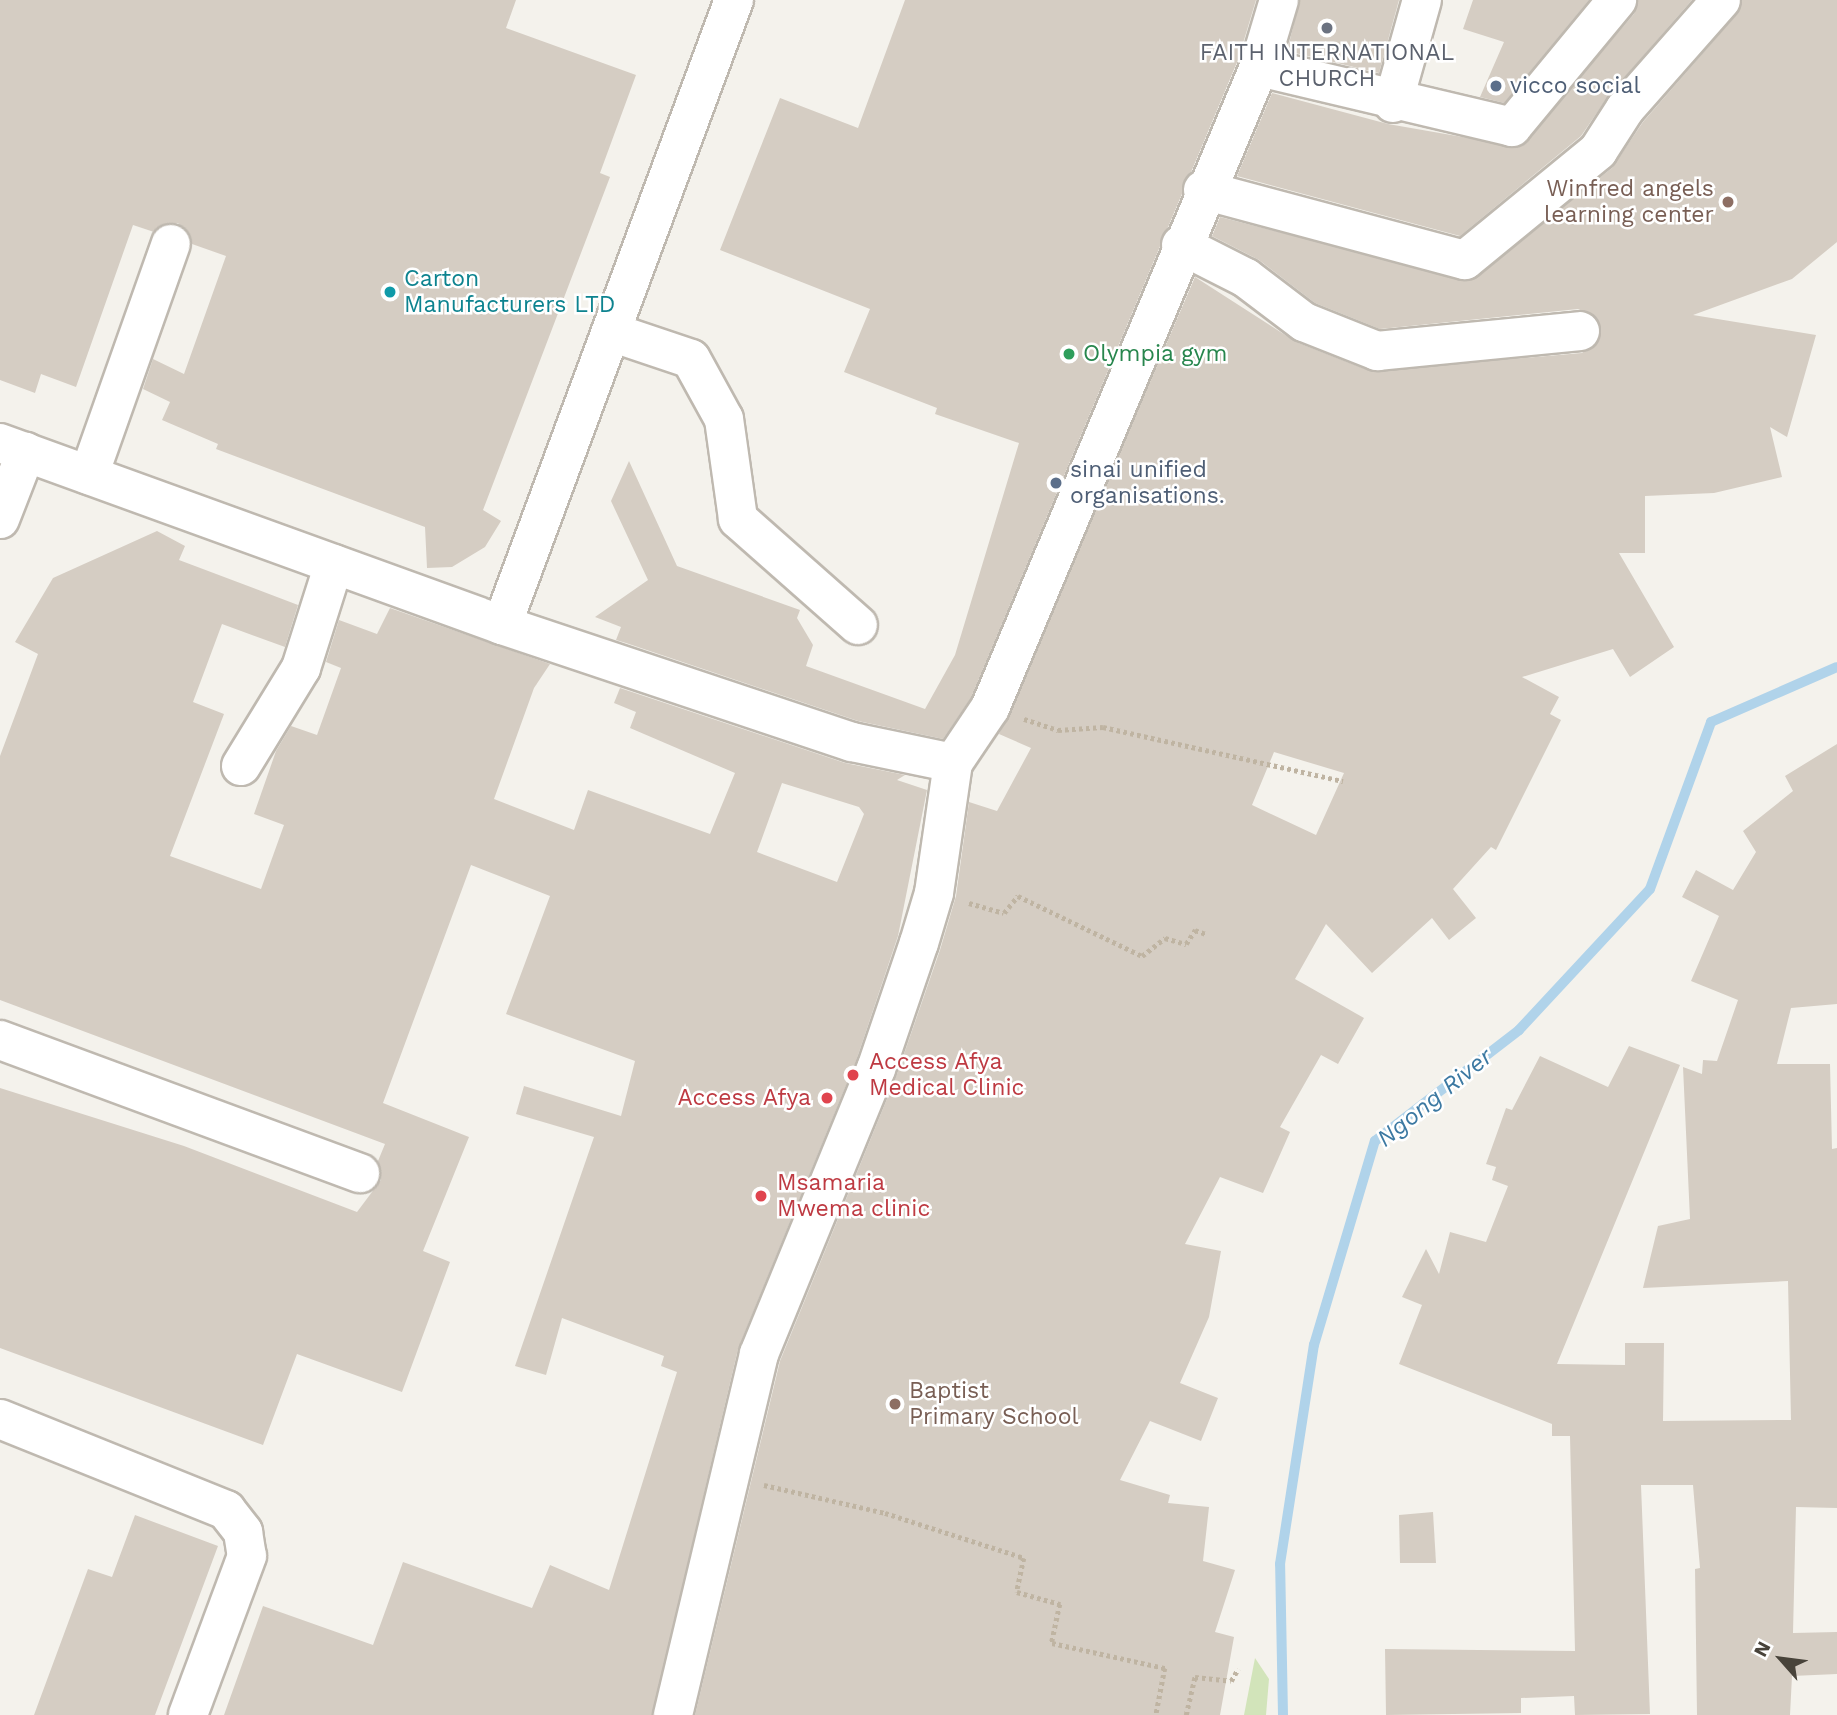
<!DOCTYPE html>
<style>
body{margin:0}
#map{position:relative;width:1837px;height:1715px;overflow:hidden;background:#f4f2ec;font-family:"Work Sans",sans-serif}
div>[style]{position:absolute}
.green>*{inset:0;background:#d2e4ba}
.stream>*{height:10px;margin:-5px;padding:0 5px;transform-origin:5px;border-radius:5px;background:#b0d3ea}
.building>*{inset:0;background:#d5cdc3}
.path>*{height:4.5px;margin-top:-2.25px;transform-origin:0;background:repeating-linear-gradient(90deg,#bfb4a2 0 3.5px,transparent 0 7px)}
.roads{filter:drop-shadow(2px 0 #bfb9b0) drop-shadow(-2px 0 #bfb9b0) drop-shadow(0 2px #bfb9b0) drop-shadow(0 -2px #bfb9b0)}
.minor>*{height:38px;margin:-19px;padding:0 19px;transform-origin:19px;border-radius:19px;background:#fff}
.dots>*{width:19px;height:19px;translate:-50% -50%;box-sizing:border-box;border:4px solid #fff;border-radius:50%}
span{translate:-50% -50%;white-space:nowrap;text-align:center;line-height:1.15;-webkit-text-stroke:5px #fff;paint-order:stroke}
.worship-label{font-size:23px;color:#5b616d}
.service-label{font-size:23px;color:#4e5e75}
.left{translate:0 -50%;text-align:left}
.education-label{font-size:23px;color:#785e54}
.right{translate:-100% -50%;text-align:right}
.culture-label{font-size:23px;color:#0d838f}
.leisure-label{font-size:23px;color:#27864d}
.health-label{font-size:23px;color:#be3a42}
.water-label{font-size:24px;color:#3c79a2;font-style:italic}
.north{position:absolute;left:1746px;top:1624px;width:70px;height:70px;-webkit-text-stroke:5px #fff;paint-order:stroke;rotate:298deg;font-size:19px;font-weight:700;line-height:28px;text-align:center;color:#48433a}
.north::after{content:'';display:block;margin:auto;width:24px;height:32px;background:#48433a;clip-path:polygon(50% 0,100% 100%,50% 72%,0 100%)}
</style>
<div id="map">
<div class="green">
<div style="clip-path:polygon(1255px 1658px,1269px 1679px,1266px 1715px,1244px 1715px)"></div>
</div>
<div class="stream">
<div style="left:1283px;top:1715px;width:151px;rotate:-91.1deg"></div>
<div style="left:1280px;top:1564px;width:222px;rotate:-81.2deg"></div>
<div style="left:1314px;top:1345px;width:213px;rotate:-73.4deg"></div>
<div style="left:1375px;top:1141px;width:182px;rotate:-37.6deg"></div>
<div style="left:1519px;top:1030px;width:192px;rotate:-47.1deg"></div>
<div style="left:1650px;top:889px;width:178px;rotate:-69.9deg"></div>
<div style="left:1711px;top:722px;width:137px;rotate:-23.6deg"></div>
</div>
<div class="building">
<div style="clip-path:polygon(0 0,516px 0,506px 28px,636px 75px,600px 173px,610px 177px,483px 510px,501px 521px,485px 547px,452px 567px,427px 568px,425px 527px,216px 449px,218px 444px,162px 420px,170px 402px,143px 389px,153px 359px,184px 374px,226px 256px,192px 244px,178px 223px,154px 232px,133px 225px,76px 387px,41px 374px,35px 393px,0 380px)"></div>
<div style="clip-path:polygon(905px 0,1256px 0,1238px 60px,971px 698px,943px 739px,858px 721px,626px 643px,616px 640px,621px 627px,595px 617px,648px 580px,611px 501px,629px 461px,677px 566px,800px 610px,797px 618px,813px 645px,806px 666px,925px 709px,955px 655px,1019px 443px,935px 414px,937px 408px,844px 372px,870px 309px,720px 250px,780px 98px,858px 128px)"></div>
<div style="clip-path:polygon(1300px 0,1399px 0,1379px 73px,1287px 51px)"></div>
<div style="clip-path:polygon(1473px 0,1589px 0,1504px 103px,1480px 97px,1504px 42px,1463px 29px)"></div>
<div style="clip-path:polygon(1638px 0,1692px 0,1609px 95px,1581px 136px,1460px 236px,1237px 176px,1272px 93px,1388px 124px,1520px 147px,1634px 14px)"></div>
<div style="clip-path:polygon(evenodd,1742px 0,1837px 0,1837px 242px,1792px 279px,1693px 315px,1816px 335px,1787px 437px,1770px 427px,1782px 477px,1714px 493px,1645px 496px,1645px 553px,1619px 553px,1674px 647px,1630px 677px,1613px 649px,1522px 677px,1559px 697px,1550px 714px,1561px 720px,1496px 850px,1491px 847px,1453px 889px,1476px 918px,1449px 940px,1432px 918px,1372px 973px,1326px 924px,1295px 979px,1364px 1018px,1338px 1064px,1321px 1055px,1280px 1127px,1290px 1132px,1263px 1193px,1220px 1177px,1185px 1244px,1221px 1251px,1209px 1317px,1180px 1383px,1218px 1398px,1201px 1441px,1150px 1421px,1120px 1480px,1170px 1495px,1168px 1503px,1209px 1507px,1203px 1561px,1235px 1570px,1215px 1632px,1234px 1637px,1220px 1715px,695px 1715px,780px 1361px,896px 1077px,940px 950px,956px 896px,969px 802px,997px 811px,1031px 748px,999px 734px,1195px 277px,1296px 342px,1370px 371px,1582px 353px,1600px 339px,1597px 318px,1578px 309px,1380px 329px,1315px 303px,1259px 260px,1212px 236px,1220px 217px,1470px 281px,1612px 168px,1643px 122px,1737px 14px,1742px 0,1274px 752px,1344px 773px,1316px 835px,1252px 805px,1274px 752px)"></div>
<div style="clip-path:polygon(evenodd,157px 531px,185px 546px,179px 560px,298px 605px,285px 647px,222px 624px,193px 702px,224px 714px,170px 856px,261px 889px,284px 825px,254px 814px,276px 751px,291px 726px,317px 735px,341px 668px,326px 662px,339px 620px,377px 634px,390px 608px,550px 664px,534px 688px,494px 799px,574px 830px,588px 790px,710px 834px,735px 773px,630px 728px,636px 712px,614px 703px,620px 688px,845px 763px,905px 775px,897px 780px,927px 790px,898px 936px,856px 1061px,738px 1349px,652px 1715px,224px 1715px,263px 1606px,373px 1645px,403px 1562px,532px 1608px,550px 1565px,609px 1590px,677px 1372px,661px 1366px,664px 1356px,562px 1318px,546px 1375px,515px 1366px,594px 1137px,516px 1114px,524px 1086px,621px 1116px,635px 1061px,506px 1014px,550px 896px,471px 865px,383px 1103px,469px 1137px,423px 1251px,450px 1262px,402px 1392px,297px 1354px,263px 1445px,0 1348px,0 1088px,184px 1146px,357px 1212px,381px 1180px,378px 1161px,385px 1144px,0 1000px,0 756px,38px 654px,15px 642px,53px 578px,157px 531px,782px 783px,859px 807px,864px 814px,837px 882px,757px 852px,782px 783px)"></div>
<div style="clip-path:polygon(1837px 744px,1837px 1004px,1791px 1008px,1777px 1064px,1830px 1064px,1832px 1149px,1837px 1148px,1837px 1508px,1796px 1507px,1793px 1633px,1837px 1632px,1837px 1674px,1792px 1676px,1790px 1715px,1697px 1715px,1695px 1569px,1700px 1568px,1693px 1485px,1641px 1485px,1650px 1714px,1575px 1715px,1574px 1696px,1521px 1698px,1521px 1713px,1386px 1715px,1385px 1649px,1575px 1651px,1570px 1436px,1552px 1436px,1552px 1424px,1399px 1364px,1422px 1305px,1402px 1297px,1426px 1249px,1439px 1274px,1450px 1232px,1486px 1242px,1508px 1186px,1492px 1180px,1496px 1167px,1486px 1164px,1506px 1108px,1512px 1110px,1540px 1056px,1608px 1087px,1629px 1046px,1680px 1065px,1557px 1364px,1625px 1365px,1625px 1343px,1664px 1343px,1663px 1421px,1791px 1420px,1788px 1281px,1643px 1288px,1658px 1226px,1690px 1219px,1683px 1067px,1702px 1074px,1703px 1060px,1717px 1061px,1738px 1000px,1691px 981px,1719px 916px,1682px 897px,1696px 870px,1733px 890px,1756px 852px,1743px 831px,1793px 791px,1785px 776px)"></div>
<div style="clip-path:polygon(1433px 1512px,1436px 1563px,1400px 1563px,1399px 1515px)"></div>
<div style="clip-path:polygon(135px 1515px,218px 1546px,155px 1715px,34px 1715px,88px 1569px,112px 1577px)"></div>
</div>
<div class="path">
<div style="left:1024px;top:719px;width:36px;rotate:18deg"></div>
<div style="left:1058px;top:730px;width:45px;rotate:-3.8deg"></div>
<div style="left:1103px;top:727px;width:246px;rotate:12.7deg"></div>
<div style="left:969px;top:903px;width:36px;rotate:16deg"></div>
<div style="left:1004px;top:913px;width:22px;rotate:-51deg"></div>
<div style="left:1018px;top:896px;width:138px;rotate:25.8deg"></div>
<div style="left:1142px;top:956px;width:29px;rotate:-38deg"></div>
<div style="left:1165px;top:938px;width:22px;rotate:16deg"></div>
<div style="left:1186px;top:944px;width:17px;rotate:-57deg"></div>
<div style="left:1195px;top:930px;width:12px;rotate:20deg"></div>
<div style="left:764px;top:1485px;width:124px;rotate:13deg"></div>
<div style="left:885px;top:1513px;width:146px;rotate:17.9deg"></div>
<div style="left:1024px;top:1558px;width:35px;rotate:102deg"></div>
<div style="left:1017px;top:1592px;width:45px;rotate:15.6deg"></div>
<div style="left:1060px;top:1604px;width:40px;rotate:102deg"></div>
<div style="left:1052px;top:1643px;width:116px;rotate:12.5deg"></div>
<div style="left:1165px;top:1668px;width:48px;rotate:100.8deg"></div>
<div style="left:1186px;top:1715px;width:39px;rotate:-77deg"></div>
<div style="left:1195px;top:1677px;width:36px;rotate:6deg"></div>
<div style="left:1231px;top:1681px;width:14px;rotate:-60deg"></div>
</div>
<div class="roads">
<div class="minor">
<div style="left:1259px;top:67px;width:260px;rotate:13.3deg"></div>
<div style="left:1512px;top:127px;width:165px;rotate:-50.4deg"></div>
<div style="left:1393px;top:103px;width:107px;rotate:-74.3deg"></div>
<div style="left:1203px;top:190px;width:271px;rotate:15deg"></div>
<div style="left:1465px;top:260px;width:172px;rotate:-39.3deg"></div>
<div style="left:1598px;top:151px;width:50px;rotate:-57.3deg"></div>
<div style="left:1625px;top:109px;width:145px;rotate:-48.6deg"></div>
<div style="left:1181px;top:245px;width:73px;rotate:26.9deg"></div>
<div style="left:1246px;top:278px;width:73px;rotate:37.2deg"></div>
<div style="left:1304px;top:322px;width:79px;rotate:21.7deg"></div>
<div style="left:1377px;top:351px;width:204px;rotate:-5.6deg"></div>
<div style="left:611px;top:332px;width:84px;rotate:18.6deg"></div>
<div style="left:691px;top:359px;width:68px;rotate:61.2deg"></div>
<div style="left:724px;top:419px;width:101px;rotate:82deg"></div>
<div style="left:738px;top:519px;width:160px;rotate:41.5deg"></div>
<div style="left:0;top:443px;width:534px;rotate:19.93deg"></div>
<div style="left:502px;top:625px;width:369px;rotate:18.5deg"></div>
<div style="left:852px;top:742px;width:103px;rotate:11.7deg"></div>
<div style="left:89px;top:475px;width:245px;rotate:-70.5deg"></div>
<div style="left:0;top:519px;width:72px;rotate:-68.8deg"></div>
<div style="left:502px;top:625px;width:667px;rotate:-69.64deg"></div>
<div style="left:241px;top:766px;width:115px;rotate:-58.5deg"></div>
<div style="left:301px;top:668px;width:109px;rotate:-72.4deg"></div>
<div style="left:0;top:1040px;width:384px;rotate:20.3deg"></div>
<div style="left:0;top:1419px;width:244px;rotate:21.9deg"></div>
<div style="left:226px;top:1510px;width:28px;rotate:52deg"></div>
<div style="left:243px;top:1532px;width:24px;rotate:81deg"></div>
<div style="left:247px;top:1556px;width:170px;rotate:110.4deg"></div>
<div style="left:673px;top:1715px;width:371px;rotate:-76.6deg"></div>
<div style="left:759px;top:1354px;width:308px;rotate:-67.7deg"></div>
<div style="left:876px;top:1069px;width:133px;rotate:-71.2deg"></div>
<div style="left:919px;top:943px;width:52px;rotate:-73.3deg"></div>
<div style="left:934px;top:893px;width:131px;rotate:-81.7deg"></div>
<div style="left:953px;top:763px;width:66px;rotate:-56.1deg"></div>
<div style="left:990px;top:708px;width:695px;rotate:-67.23deg"></div>
<div style="left:1259px;top:67px;width:70px;rotate:-73.4deg"></div>
</div>
</div>
<div class="dots">
<div style="left:1327px;top:28px;background:#6b7280"></div>
<div style="left:1496px;top:86px;background:#5c6f8a"></div>
<div style="left:1728px;top:202px;background:#8d6e63"></div>
<div style="left:390px;top:292px;background:#0f9aa8"></div>
<div style="left:1069px;top:354px;background:#2e9e5b"></div>
<div style="left:1056px;top:483px;background:#5c6f8a"></div>
<div style="left:853px;top:1075px;background:#e0444e"></div>
<div style="left:827px;top:1098px;background:#e0444e"></div>
<div style="left:761px;top:1196px;background:#e0444e"></div>
<div style="left:895px;top:1404px;background:#8d6e63"></div>
</div>
<div class="worship-label">
<span style="left:1327px;top:66px">FAITH INTERNATIONAL<br>CHURCH</span>
</div>
<div class="service-label">
<span class="left" style="left:1510px;top:86px">vicco social</span>
<span class="left" style="left:1070px;top:483px">sinai unified<br>organisations.</span>
</div>
<div class="education-label">
<span class="right" style="left:1714px;top:202px">Winfred angels<br>learning center</span>
<span class="left" style="left:909px;top:1404px">Baptist<br>Primary School</span>
</div>
<div class="culture-label">
<span class="left" style="left:404px;top:292px">Carton<br>Manufacturers LTD</span>
</div>
<div class="leisure-label">
<span class="left" style="left:1083px;top:354px">Olympia gym</span>
</div>
<div class="health-label">
<span class="left" style="left:869px;top:1075px">Access Afya<br>Medical Clinic</span>
<span class="right" style="left:811px;top:1098px">Access Afya</span>
<span class="left" style="left:777px;top:1196px">Msamaria<br>Mwema clinic</span>
</div>
<div class="water-label">
<span style="left:1435px;top:1098px;rotate:-39deg">Ngong River</span>
</div>
<div class="north">N</div>
</div>
